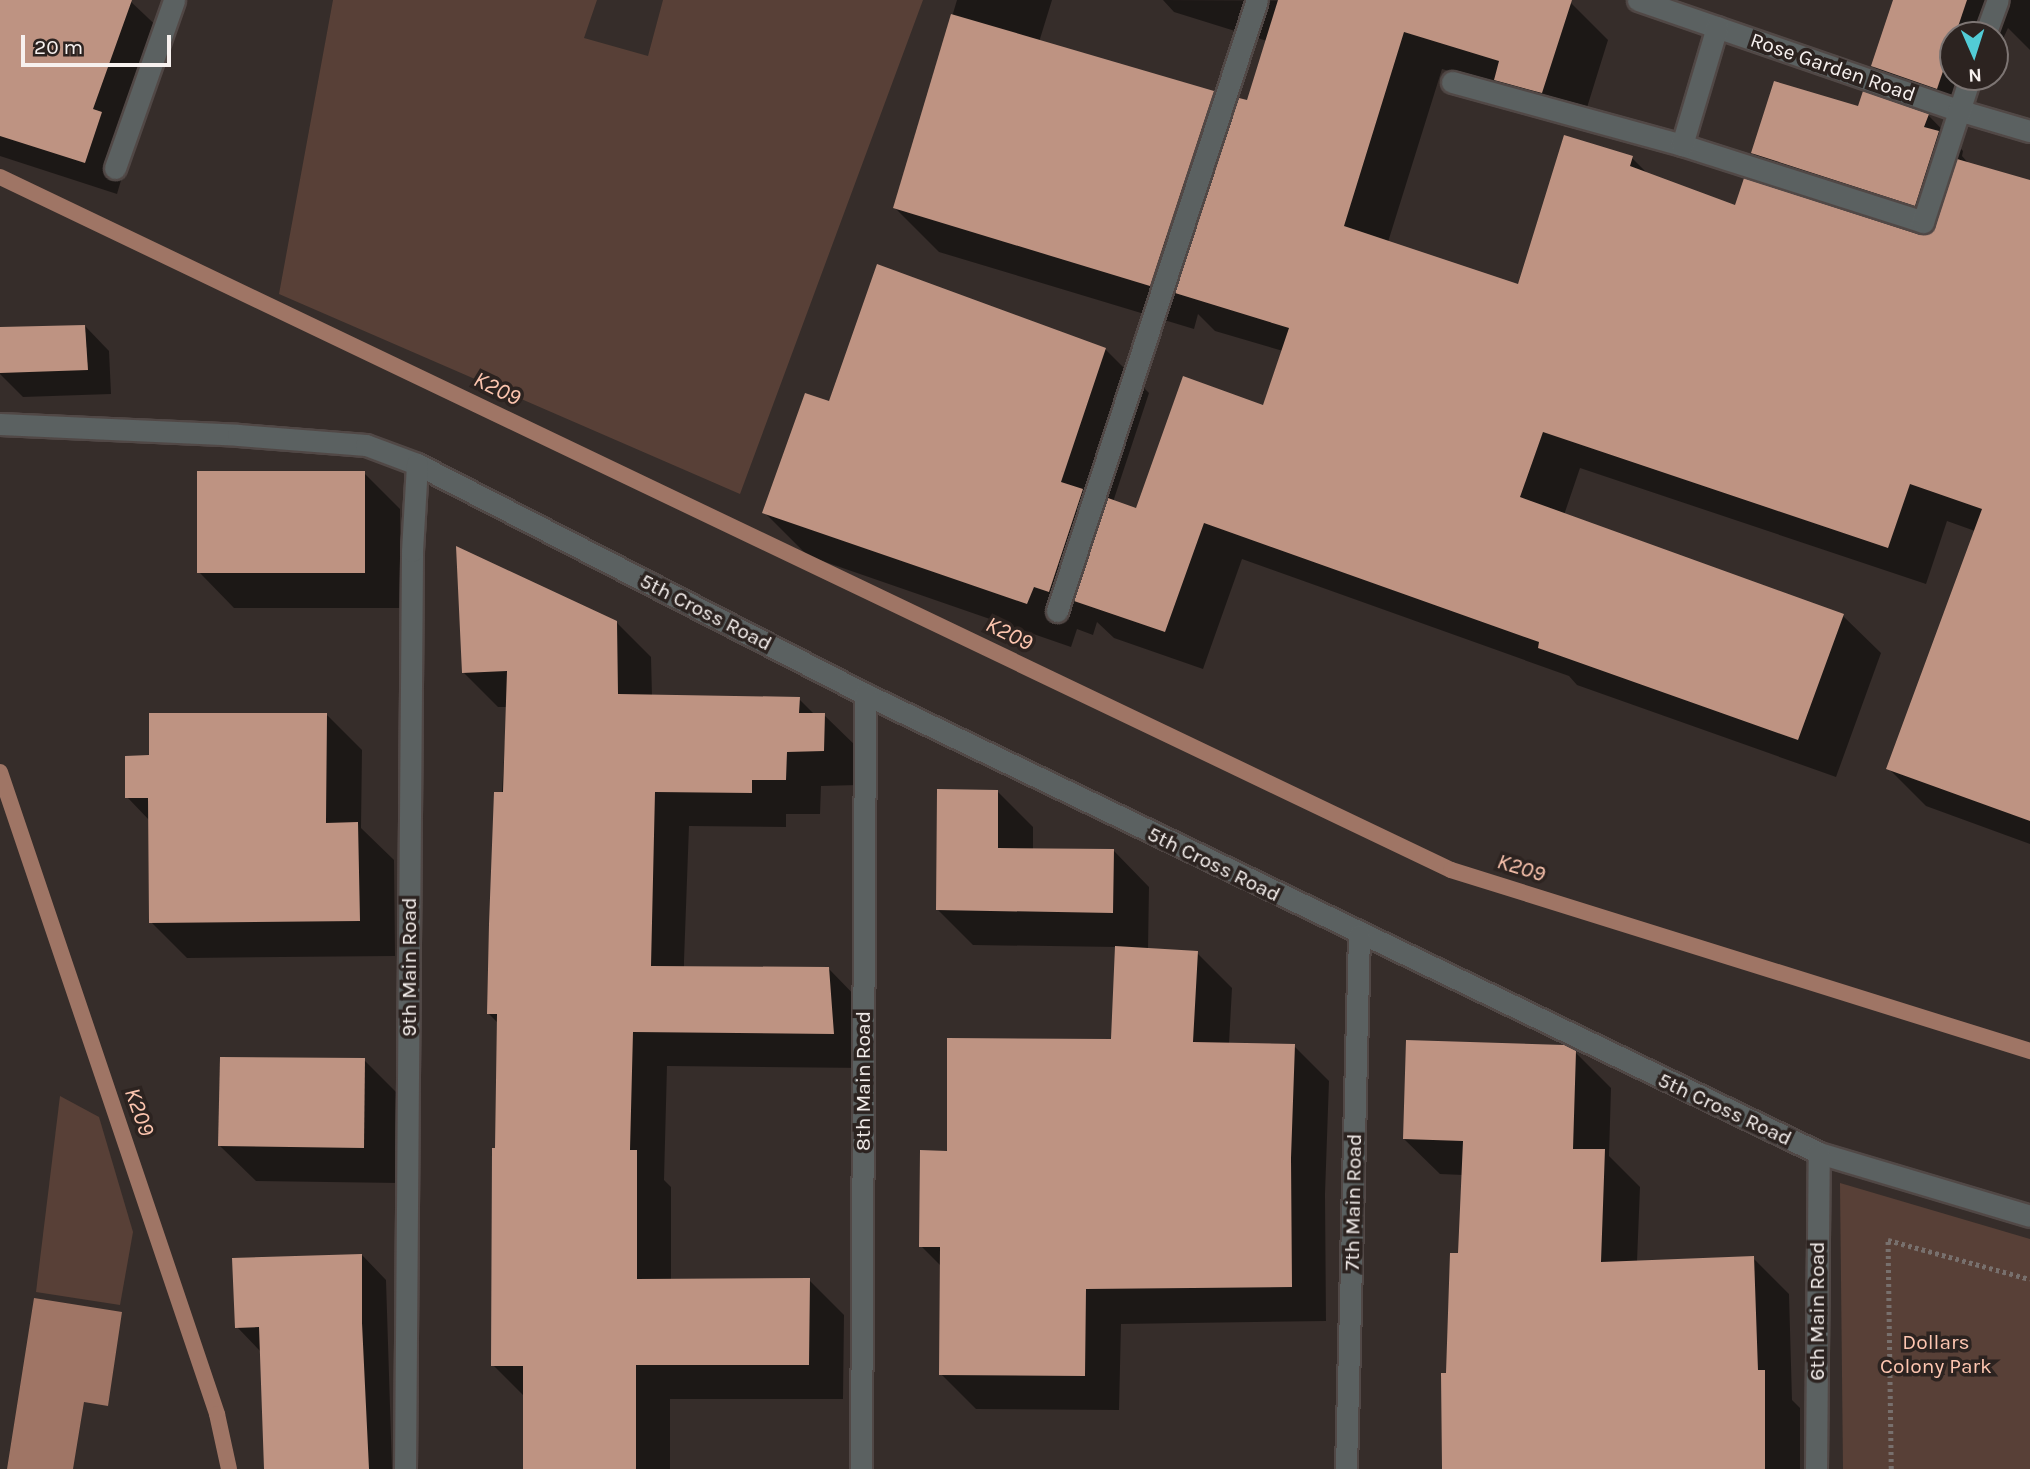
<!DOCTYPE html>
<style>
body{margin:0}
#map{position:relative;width:2030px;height:1469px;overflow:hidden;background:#362d2a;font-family:Karla,sans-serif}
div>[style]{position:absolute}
.green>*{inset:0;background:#584037}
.water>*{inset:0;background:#9f7565}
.shadow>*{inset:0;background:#0007}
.stream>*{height:16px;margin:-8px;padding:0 8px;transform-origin:8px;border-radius:8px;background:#9f7565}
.building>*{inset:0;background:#be9382}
.path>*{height:4.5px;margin-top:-2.25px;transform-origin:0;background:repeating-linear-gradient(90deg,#78706d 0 3.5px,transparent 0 7px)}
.roads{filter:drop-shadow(2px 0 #514846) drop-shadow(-2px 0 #514846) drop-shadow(0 2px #514846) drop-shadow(0 -2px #514846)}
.minor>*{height:21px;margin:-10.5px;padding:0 10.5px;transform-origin:10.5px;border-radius:10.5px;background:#5b6161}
span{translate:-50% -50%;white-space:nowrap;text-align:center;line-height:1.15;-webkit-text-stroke:7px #2c2320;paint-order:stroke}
.street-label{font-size:21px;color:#f7f1ef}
.park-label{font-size:21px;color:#fec6b1}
.water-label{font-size:23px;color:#fbc4ae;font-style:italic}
.north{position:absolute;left:1939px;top:21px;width:70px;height:70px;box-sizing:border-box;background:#2c2320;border:2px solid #7d7573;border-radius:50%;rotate:177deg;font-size:19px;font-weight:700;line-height:28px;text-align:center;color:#f7f1ef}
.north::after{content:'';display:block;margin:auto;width:24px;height:32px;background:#52ccd6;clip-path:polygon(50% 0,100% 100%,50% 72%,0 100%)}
.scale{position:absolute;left:21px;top:35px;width:150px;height:32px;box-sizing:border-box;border:4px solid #f7f1ef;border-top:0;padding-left:9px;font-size:21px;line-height:24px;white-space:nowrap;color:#f7f1ef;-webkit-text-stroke:5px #2c2320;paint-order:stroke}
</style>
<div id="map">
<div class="green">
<div style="clip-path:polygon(333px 0,597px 0,584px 38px,648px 56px,663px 0,923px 0,740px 494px,279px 294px)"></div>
<div style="clip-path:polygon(60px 1096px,99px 1117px,133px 1232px,120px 1305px,36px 1292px)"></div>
<div style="clip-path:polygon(1840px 1183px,2030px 1239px,2030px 1469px,1843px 1469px)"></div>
</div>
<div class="water">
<div style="clip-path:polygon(34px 1298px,122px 1312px,108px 1406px,84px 1402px,73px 1469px,7px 1469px)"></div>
</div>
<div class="shadow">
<div style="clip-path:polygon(0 0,129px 0,164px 33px,117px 194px,0 156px)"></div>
<div style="clip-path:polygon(957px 0,1052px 0,1039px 42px,1213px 92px,1235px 115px,1248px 103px,1267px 41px,1174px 12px,1163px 0,1570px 2px,1608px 40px,1580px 130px,1534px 117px,1504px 87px,1442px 69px,1388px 242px,1519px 286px,1632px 158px,1649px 175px,1736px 208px,1925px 237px,1929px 233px,1789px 189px,1753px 153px,1859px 108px,1928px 115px,1963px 151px,1962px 156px,1970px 165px,2030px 182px,2030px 844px,1926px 806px,1888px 768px,1975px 531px,1947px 521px,1926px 584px,1580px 468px,1564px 515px,1843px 616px,1881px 653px,1836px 777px,1577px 685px,1569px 676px,1242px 559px,1203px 669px,1114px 638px,1097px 622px,1093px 635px,1077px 629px,1071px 647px,808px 556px,764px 512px,830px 404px,1105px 349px,1149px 393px,1113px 502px,1137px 510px,1264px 407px,1283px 351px,1215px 331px,1198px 314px,1194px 329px,939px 252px,895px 208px)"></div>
<div style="clip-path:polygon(1895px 0,2030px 0,2030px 50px,2008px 28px,2002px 41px,1995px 38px,1995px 35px,1953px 35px,1953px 77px,1973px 77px,1962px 112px,1898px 90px,1873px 66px)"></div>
<div style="clip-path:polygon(85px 326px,109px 351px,111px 394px,23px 397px,0 374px,0 329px)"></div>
<div style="clip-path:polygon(364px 473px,400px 509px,400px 608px,234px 608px,199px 572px)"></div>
<div style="clip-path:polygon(616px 622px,651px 657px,652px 696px,799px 699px,815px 715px,824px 715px,859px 749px,858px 785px,821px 786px,820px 814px,786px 814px,786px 827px,689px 826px,684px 961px,684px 968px,829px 969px,863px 1004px,867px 1068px,667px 1066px,664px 1180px,671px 1187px,671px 1281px,809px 1280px,844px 1315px,843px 1399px,670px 1399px,670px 1469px,525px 1469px,525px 1397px,493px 1365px,498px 1023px,489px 1014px,507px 707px,498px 707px,463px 672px)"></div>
<div style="clip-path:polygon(326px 714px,362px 750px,361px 828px,394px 860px,395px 956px,187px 958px,151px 922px,150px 821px,127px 797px,150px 757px)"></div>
<div style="clip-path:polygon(997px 791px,1033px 827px,1033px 850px,1114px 851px,1149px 887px,1148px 950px,1197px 953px,1232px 988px,1229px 1044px,1294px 1046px,1329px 1081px,1325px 1194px,1326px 1321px,1121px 1324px,1119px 1410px,976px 1409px,941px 1374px,942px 1267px,921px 1246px,949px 1152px,1112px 1041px,1117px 947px,973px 945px,937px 909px)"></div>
<div style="clip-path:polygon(1575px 1052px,1611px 1088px,1609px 1156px,1640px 1187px,1637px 1262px,1753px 1258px,1789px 1294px,1792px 1400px,1800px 1408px,1800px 1469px,1443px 1469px,1460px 1255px,1463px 1175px,1440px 1174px,1404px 1139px)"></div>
<div style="clip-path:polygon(364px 1060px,400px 1096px,399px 1183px,256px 1181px,220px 1146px)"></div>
<div style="clip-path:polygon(362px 1255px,386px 1280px,392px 1469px,271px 1469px,261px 1352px,237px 1327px)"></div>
</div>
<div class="stream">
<div style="left:0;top:177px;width:1608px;rotate:25.53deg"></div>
<div style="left:1451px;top:870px;width:607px;rotate:17.36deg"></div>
<div style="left:0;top:772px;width:678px;rotate:71.32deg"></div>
<div style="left:217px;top:1414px;width:56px;rotate:77.7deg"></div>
</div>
<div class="building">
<div style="clip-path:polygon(0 0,132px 0,93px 109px,102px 112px,85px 163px,0 136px)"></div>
<div style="clip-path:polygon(1278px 0,1572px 0,1542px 93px,1494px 80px,1499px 61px,1404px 32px,1344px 226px,1518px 284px,1564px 135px,1633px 156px,1630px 166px,1735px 205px,1744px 178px,1920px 235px,1926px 235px,1935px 227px,1957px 159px,2030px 180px,2030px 821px,1886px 769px,1982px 509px,1910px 484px,1888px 548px,1543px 432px,1520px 497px,1844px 614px,1798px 740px,1538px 648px,1539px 642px,1204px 523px,1165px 632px,1074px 601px,1108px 498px,1136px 508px,1183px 376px,1263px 405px,1289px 328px,1175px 293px,1239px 98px,1247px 100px)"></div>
<div style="clip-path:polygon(1893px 0,1967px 0,1937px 89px,1871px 66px)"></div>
<div style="clip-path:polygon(951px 14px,1214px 91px,1150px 286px,893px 208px)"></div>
<div style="clip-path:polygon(1774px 81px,1858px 106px,1863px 91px,1929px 114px,1924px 127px,1939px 131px,1915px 206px,1751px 153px)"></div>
<div style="clip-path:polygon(877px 264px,1106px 348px,1061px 482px,1083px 489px,1049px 592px,1034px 587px,1027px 604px,762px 513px,805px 393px,829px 401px)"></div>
<div style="clip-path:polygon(85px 325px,88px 370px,0 373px,0 327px)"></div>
<div style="clip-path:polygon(197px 471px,365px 471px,365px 573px,197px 573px)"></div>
<div style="clip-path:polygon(456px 546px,617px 621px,618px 694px,800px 697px,799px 713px,825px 713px,824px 751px,787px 752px,786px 780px,752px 780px,752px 793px,655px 792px,651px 966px,829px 967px,834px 1034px,633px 1032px,630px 1150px,637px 1150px,637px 1279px,810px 1278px,809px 1365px,636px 1365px,636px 1469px,523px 1469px,523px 1366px,491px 1366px,492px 1148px,495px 1148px,497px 1014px,487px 1014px,489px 924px,494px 792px,503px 792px,507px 671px,462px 673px)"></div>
<div style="clip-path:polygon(149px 713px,327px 713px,326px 823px,358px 822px,360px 921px,149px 923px,148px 798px,125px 798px,125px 756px,149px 755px)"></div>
<div style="clip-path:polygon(937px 789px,998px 790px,998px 848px,1114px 849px,1113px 913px,936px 910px)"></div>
<div style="clip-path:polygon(1115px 946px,1198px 951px,1193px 1042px,1295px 1044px,1291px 1158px,1292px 1287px,1086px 1289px,1085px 1376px,939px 1375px,940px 1247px,919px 1247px,920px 1150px,947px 1151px,947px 1038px,1111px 1039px)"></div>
<div style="clip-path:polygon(1406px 1040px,1564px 1045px,1576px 1051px,1573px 1149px,1605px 1149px,1601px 1262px,1754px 1256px,1758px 1370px,1765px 1370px,1765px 1469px,1442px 1469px,1441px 1373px,1446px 1373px,1450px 1253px,1458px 1253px,1463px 1141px,1403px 1139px)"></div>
<div style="clip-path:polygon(220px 1057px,365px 1058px,364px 1148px,218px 1146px)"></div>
<div style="clip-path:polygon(362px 1254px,362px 1323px,369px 1469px,264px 1469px,259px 1327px,235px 1328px,232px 1258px)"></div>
</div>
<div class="path">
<div style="left:1891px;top:1469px;width:229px;rotate:-90.8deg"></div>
<div style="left:1888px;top:1240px;width:147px;rotate:15.4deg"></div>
</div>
<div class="roads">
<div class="minor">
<div style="left:1638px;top:0;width:338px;rotate:19deg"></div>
<div style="left:1958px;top:110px;width:75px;rotate:16.3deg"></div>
<div style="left:1985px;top:35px;width:37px;rotate:-70deg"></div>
<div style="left:1452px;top:82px;width:238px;rotate:15.3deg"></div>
<div style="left:1682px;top:145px;width:253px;rotate:17.7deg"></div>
<div style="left:1923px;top:222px;width:152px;rotate:-72deg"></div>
<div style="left:1682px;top:145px;width:123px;rotate:-73.5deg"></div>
<div style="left:115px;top:168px;width:178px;rotate:-70.6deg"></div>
<div style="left:0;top:424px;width:238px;rotate:2.6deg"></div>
<div style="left:238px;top:435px;width:128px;rotate:4.5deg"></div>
<div style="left:366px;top:445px;width:54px;rotate:20.4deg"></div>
<div style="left:417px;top:464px;width:504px;rotate:27.18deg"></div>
<div style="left:865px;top:694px;width:1059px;rotate:25.69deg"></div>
<div style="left:1819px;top:1153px;width:220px;rotate:16.6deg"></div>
<div style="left:1057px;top:611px;width:643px;rotate:-71.88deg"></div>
<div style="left:405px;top:1469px;width:918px;rotate:-89.56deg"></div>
<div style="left:412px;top:551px;width:87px;rotate:-86.7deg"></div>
<div style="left:861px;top:1469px;width:775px;rotate:-89.7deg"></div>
<div style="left:1346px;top:1469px;width:534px;rotate:-88.61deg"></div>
<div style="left:1816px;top:1469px;width:316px;rotate:-89.5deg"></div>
</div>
</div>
<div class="street-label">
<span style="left:1833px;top:67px;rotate:19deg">Rose Garden Road</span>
<span style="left:706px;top:612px;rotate:27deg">5th Cross Road</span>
<span style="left:1214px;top:864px;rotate:26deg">5th Cross Road</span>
<span style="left:409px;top:967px;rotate:-90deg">9th Main Road</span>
<span style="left:863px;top:1081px;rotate:-90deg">8th Main Road</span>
<span style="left:1725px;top:1109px;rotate:25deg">5th Cross Road</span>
<span style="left:1353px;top:1202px;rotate:-89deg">7th Main Road</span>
<span style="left:1817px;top:1311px;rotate:-90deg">6th Main Road</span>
</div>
<div class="park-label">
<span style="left:1936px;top:1354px">Dollars<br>Colony Park</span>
</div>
<div class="water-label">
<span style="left:497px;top:389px;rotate:26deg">K209</span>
<span style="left:1009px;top:634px;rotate:26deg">K209</span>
<span style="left:1521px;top:868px;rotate:17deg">K209</span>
<span style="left:139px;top:1112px;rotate:71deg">K209</span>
</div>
<div class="north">N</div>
<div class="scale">20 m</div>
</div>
